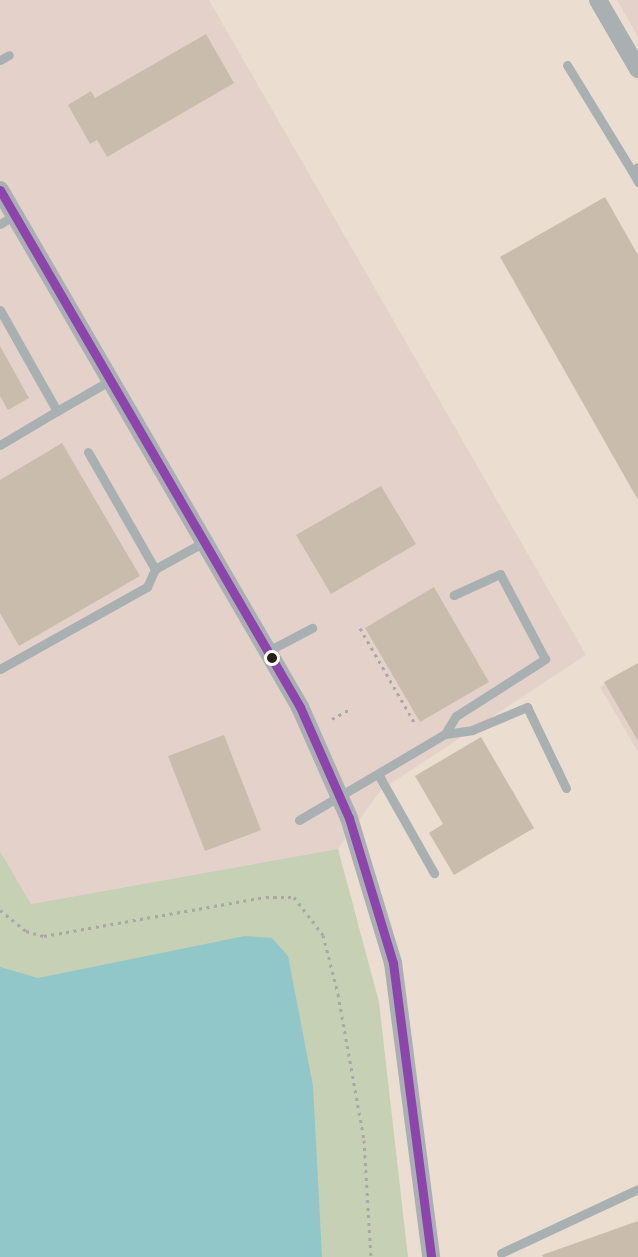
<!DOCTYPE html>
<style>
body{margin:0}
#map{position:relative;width:638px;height:1257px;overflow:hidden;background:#ebded0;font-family:"Golos Text",sans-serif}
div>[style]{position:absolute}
.industrial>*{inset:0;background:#e4d1c9}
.green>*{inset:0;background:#c5d0b5}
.water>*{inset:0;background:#91c7c8}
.building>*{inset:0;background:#cabcad}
.path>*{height:3px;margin-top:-1.5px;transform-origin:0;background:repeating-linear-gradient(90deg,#aaa8a5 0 3px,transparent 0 7.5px)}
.service>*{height:9px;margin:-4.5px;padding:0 4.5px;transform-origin:4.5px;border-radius:4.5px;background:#a8b0b1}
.minor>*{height:18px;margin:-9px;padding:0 9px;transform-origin:9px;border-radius:9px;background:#a8b0b1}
.bus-1>*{height:9px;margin:-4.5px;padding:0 4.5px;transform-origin:4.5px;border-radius:4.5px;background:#8e44ad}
.dots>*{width:16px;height:16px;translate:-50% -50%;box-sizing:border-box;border:3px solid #fff;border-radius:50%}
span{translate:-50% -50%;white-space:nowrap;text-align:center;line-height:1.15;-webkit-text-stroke:4.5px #fff;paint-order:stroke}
</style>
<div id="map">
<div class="industrial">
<div style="clip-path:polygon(0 0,209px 0,586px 655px,381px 790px,338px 849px,31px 904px,0 851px)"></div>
<div style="clip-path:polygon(617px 0,638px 0,638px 37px)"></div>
<div style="clip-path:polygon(638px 664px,638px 752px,600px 687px)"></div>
</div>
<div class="green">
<div style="clip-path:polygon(338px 849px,379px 1002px,408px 1257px,0 1257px,0 851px,31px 904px)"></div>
</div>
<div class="water">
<div style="clip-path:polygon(245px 936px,272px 938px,288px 956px,313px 1086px,322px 1257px,0 1257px,0 967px,38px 978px)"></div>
</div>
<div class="building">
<div style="clip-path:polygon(206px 34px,234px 83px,107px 157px,97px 140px,90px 144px,68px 105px,91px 91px,95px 98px)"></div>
<div style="clip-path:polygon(605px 197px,638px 255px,638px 500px,500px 257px)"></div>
<div style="clip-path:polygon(0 346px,29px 398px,8px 410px,0 396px)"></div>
<div style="clip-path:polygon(62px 443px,140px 576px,19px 646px,0 613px,0 480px)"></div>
<div style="clip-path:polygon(381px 486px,416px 544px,331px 594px,296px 535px)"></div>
<div style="clip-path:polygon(434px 587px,489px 682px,420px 722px,365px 628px)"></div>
<div style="clip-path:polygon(638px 663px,638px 741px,604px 682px)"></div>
<div style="clip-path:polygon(224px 735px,261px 830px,205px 851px,168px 756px)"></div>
<div style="clip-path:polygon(481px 737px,534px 828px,454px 875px,429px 833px,443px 824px,415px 776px)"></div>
<div style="clip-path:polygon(638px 1221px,638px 1257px,543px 1257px,542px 1255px)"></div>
</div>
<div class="path">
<div style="left:360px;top:628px;width:108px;rotate:60.1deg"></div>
<div style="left:332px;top:719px;width:21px;rotate:-29deg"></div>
<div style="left:0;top:910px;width:33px;rotate:39deg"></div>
<div style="left:26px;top:931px;width:19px;rotate:16deg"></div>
<div style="left:44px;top:936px;width:225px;rotate:-10deg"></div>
<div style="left:266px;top:897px;width:28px"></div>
<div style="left:294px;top:897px;width:48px;rotate:52.7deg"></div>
<div style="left:323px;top:935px;width:61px;rotate:75.7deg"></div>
<div style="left:338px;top:994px;width:148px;rotate:79.9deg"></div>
<div style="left:364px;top:1140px;width:117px;rotate:86.6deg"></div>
</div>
<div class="service">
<div style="left:0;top:60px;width:10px;rotate:-29deg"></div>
<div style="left:567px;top:65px;width:124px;rotate:58.5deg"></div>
<div style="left:632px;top:171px;width:7px;rotate:-34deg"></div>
<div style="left:632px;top:171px;width:13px;rotate:61deg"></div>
<div style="left:0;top:224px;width:17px;rotate:-31deg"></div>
<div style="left:0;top:310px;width:116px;rotate:60.6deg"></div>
<div style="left:57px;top:411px;width:62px;rotate:-29.9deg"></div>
<div style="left:0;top:445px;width:66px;rotate:-30.8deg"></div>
<div style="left:88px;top:452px;width:135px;rotate:60.2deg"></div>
<div style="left:155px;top:569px;width:56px;rotate:-28.9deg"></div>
<div style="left:268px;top:651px;width:50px;rotate:-27.6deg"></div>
<div style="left:0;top:669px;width:168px;rotate:-29.2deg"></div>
<div style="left:147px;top:587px;width:20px;rotate:-66deg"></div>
<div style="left:445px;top:734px;width:27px;rotate:-8deg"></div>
<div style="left:472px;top:730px;width:60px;rotate:-22.7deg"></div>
<div style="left:527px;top:707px;width:90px;rotate:64.3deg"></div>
<div style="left:378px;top:774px;width:114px;rotate:60.5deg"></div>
<div style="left:299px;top:820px;width:169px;rotate:-30.5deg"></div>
<div style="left:445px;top:734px;width:21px;rotate:-59deg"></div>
<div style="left:456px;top:716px;width:106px;rotate:-32.6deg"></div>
<div style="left:545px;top:659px;width:96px;rotate:-117.9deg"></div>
<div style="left:500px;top:574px;width:51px;rotate:155.5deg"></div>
<div style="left:501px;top:1253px;width:151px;rotate:-25deg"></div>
</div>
<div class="minor">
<div style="left:598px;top:0;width:80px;rotate:59.9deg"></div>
<div style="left:0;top:190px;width:598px;rotate:59.87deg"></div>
<div style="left:300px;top:707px;width:121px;rotate:66.2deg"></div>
<div style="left:349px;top:818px;width:152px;rotate:73.1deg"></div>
<div style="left:393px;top:963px;width:296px;rotate:82.6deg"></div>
</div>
<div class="bus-1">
<div style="left:0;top:190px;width:598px;rotate:59.87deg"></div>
<div style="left:300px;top:707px;width:121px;rotate:66.2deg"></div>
<div style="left:349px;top:818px;width:152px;rotate:73.1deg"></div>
<div style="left:393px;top:963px;width:296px;rotate:82.6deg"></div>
</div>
<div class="dots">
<div style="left:272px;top:658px;background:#281f15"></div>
</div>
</div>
